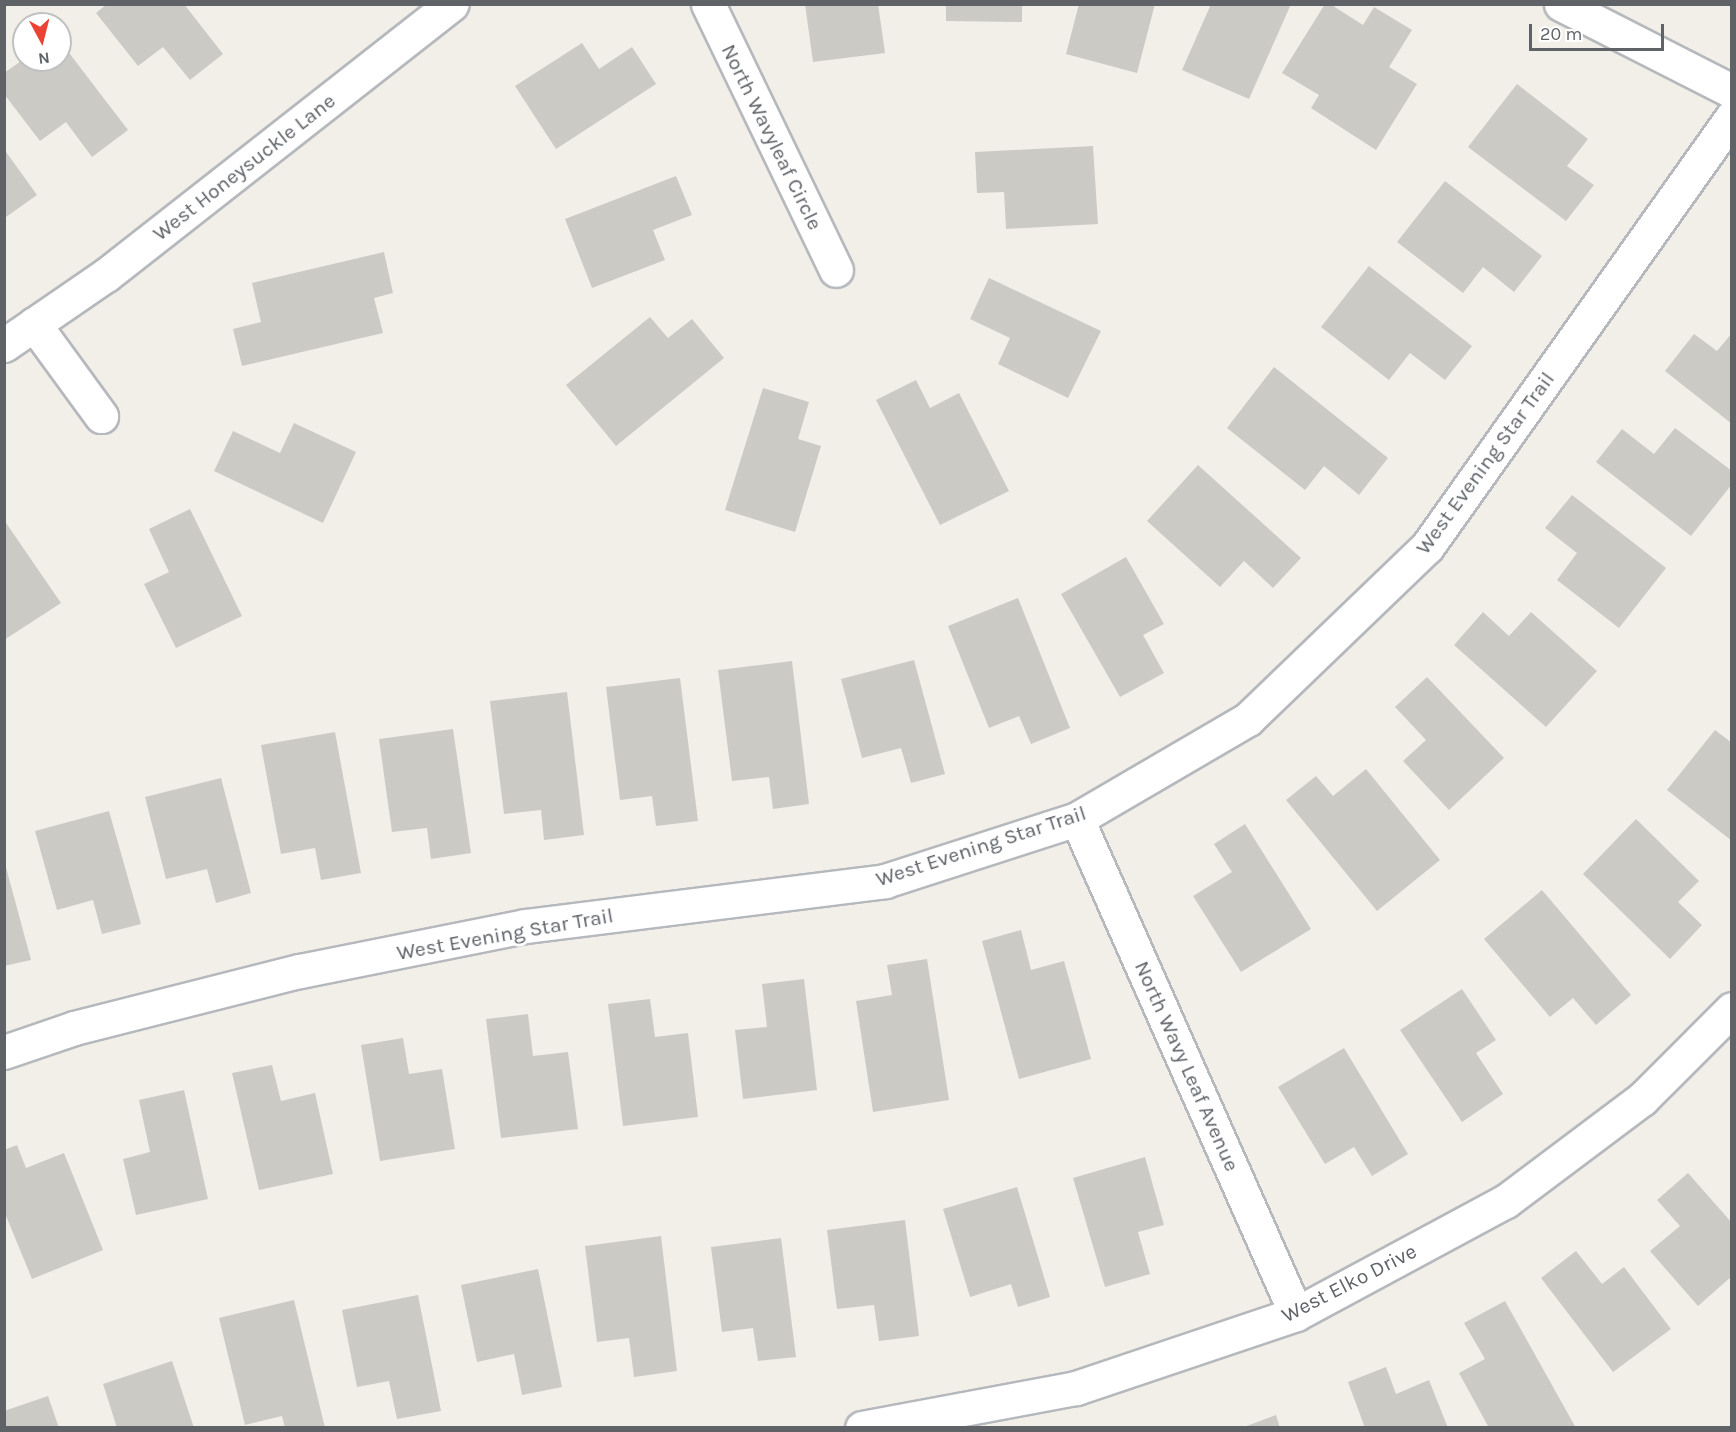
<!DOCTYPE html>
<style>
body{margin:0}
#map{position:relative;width:1736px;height:1432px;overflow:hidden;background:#f1efe8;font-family:Karla,sans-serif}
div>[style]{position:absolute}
.building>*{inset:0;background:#cccac5}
.roads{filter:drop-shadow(2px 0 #b5b8bc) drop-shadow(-2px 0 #b5b8bc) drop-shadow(0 2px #b5b8bc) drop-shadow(0 -2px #b5b8bc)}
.minor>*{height:33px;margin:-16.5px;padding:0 16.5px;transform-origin:16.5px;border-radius:16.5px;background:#fff}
span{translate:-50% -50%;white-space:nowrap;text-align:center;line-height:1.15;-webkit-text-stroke:6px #fff;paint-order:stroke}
.street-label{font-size:21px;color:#5f6368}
.frame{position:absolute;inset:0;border:6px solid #5f6368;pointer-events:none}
.north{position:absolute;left:12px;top:12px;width:60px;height:60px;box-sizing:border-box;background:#fff;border:2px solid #bfc1c3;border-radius:50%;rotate:173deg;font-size:16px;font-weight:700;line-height:24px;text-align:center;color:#5f6368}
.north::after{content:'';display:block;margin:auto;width:21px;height:27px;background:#ea4335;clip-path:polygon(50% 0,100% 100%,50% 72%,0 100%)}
.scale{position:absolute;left:1529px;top:24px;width:135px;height:27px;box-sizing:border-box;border:3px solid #5f6368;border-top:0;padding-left:8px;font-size:18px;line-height:21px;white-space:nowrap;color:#5f6368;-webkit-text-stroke:4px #fff;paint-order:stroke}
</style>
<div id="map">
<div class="building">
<div style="clip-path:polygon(107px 4px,184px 4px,223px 54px,190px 80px,163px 47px,138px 66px,96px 13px)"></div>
<div style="clip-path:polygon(805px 4px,878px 4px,885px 53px,813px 62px)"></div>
<div style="clip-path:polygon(946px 4px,1022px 4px,1022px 22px,946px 21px)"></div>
<div style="clip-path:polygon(1079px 4px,1155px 4px,1137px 73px,1066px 54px)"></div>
<div style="clip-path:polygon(1211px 4px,1291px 4px,1249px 99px,1182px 70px)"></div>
<div style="clip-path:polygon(1325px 4px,1330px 4px,1363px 25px,1374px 7px,1412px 30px,1389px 67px,1417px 84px,1376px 150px,1311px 108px,1319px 95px,1282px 73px)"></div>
<div style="clip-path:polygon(60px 41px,128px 130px,92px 157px,66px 122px,40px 141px,4px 94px,4px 73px,24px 59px,60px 60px)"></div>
<div style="clip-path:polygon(582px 43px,599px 69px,632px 47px,656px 84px,556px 149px,515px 86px)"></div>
<div style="clip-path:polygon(1517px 84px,1588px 139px,1567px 166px,1594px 185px,1566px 221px,1468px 147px)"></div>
<div style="clip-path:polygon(1093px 146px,1098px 224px,1006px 229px,1004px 192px,977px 193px,975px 152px)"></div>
<div style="clip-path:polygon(4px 149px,37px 195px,6px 217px,4px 216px)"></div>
<div style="clip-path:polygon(676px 176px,692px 215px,653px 230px,665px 260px,592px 288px,565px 219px)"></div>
<div style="clip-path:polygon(1445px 181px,1542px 256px,1514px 292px,1483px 267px,1463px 293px,1397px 242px)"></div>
<div style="clip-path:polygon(384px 252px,393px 293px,374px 298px,383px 333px,242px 366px,233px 329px,261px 322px,252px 283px)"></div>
<div style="clip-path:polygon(1369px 266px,1472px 346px,1445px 380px,1410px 353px,1389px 380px,1321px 327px)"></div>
<div style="clip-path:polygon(989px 278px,1101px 331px,1068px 398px,998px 364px,1010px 338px,970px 319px)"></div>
<div style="clip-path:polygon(650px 317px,668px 338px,692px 319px,724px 358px,616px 446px,566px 385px)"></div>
<div style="clip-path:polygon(1732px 333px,1732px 424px,1665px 371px,1694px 334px,1717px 351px)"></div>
<div style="clip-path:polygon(1274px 367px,1388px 458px,1359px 495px,1324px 466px,1305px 490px,1227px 428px)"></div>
<div style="clip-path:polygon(916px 380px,930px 408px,959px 393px,1009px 491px,940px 525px,876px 400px)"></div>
<div style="clip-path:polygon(763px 388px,809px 402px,798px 439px,821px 446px,795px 532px,725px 510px)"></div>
<div style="clip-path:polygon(294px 423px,356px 452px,323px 523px,214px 471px,233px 431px,280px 453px)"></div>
<div style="clip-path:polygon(1675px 428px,1732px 471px,1732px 484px,1691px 536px,1596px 462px,1622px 429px,1654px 454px)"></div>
<div style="clip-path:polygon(1198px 465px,1301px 558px,1273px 588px,1244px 561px,1220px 587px,1147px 521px)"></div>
<div style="clip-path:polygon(1572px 495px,1666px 568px,1619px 628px,1557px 580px,1577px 553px,1545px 528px)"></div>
<div style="clip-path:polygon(190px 509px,242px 616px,176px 648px,144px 584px,169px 572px,149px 529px)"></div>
<div style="clip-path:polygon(4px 520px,61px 603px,4px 640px)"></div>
<div style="clip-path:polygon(1126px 557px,1164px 624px,1143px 635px,1164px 673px,1120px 697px,1061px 594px)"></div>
<div style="clip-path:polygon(1018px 598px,1070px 728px,1031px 744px,1019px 716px,989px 728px,948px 626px)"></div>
<div style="clip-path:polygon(1483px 612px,1509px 636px,1531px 612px,1597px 671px,1546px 727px,1454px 645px)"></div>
<div style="clip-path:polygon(914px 660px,945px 774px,911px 783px,901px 748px,862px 758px,841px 679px)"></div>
<div style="clip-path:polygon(792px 661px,809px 804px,773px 809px,769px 777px,732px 781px,718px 670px)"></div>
<div style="clip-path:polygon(1427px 677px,1504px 758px,1449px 810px,1403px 761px,1426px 740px,1395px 707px)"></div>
<div style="clip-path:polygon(680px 678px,698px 821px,656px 826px,652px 796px,620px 800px,606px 687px)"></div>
<div style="clip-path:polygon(567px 692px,584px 835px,544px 840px,541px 810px,504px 814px,490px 701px)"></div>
<div style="clip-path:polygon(453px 729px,471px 853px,431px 859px,427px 828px,392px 832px,379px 739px)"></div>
<div style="clip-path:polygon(1715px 730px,1732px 743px,1732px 841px,1667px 790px)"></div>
<div style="clip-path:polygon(335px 732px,361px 873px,321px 880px,315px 848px,281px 854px,261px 745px)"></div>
<div style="clip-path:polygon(1366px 769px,1440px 860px,1377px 911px,1286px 800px,1316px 776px,1333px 796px)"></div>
<div style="clip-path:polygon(221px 778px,251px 893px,216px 903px,207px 869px,166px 879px,145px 797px)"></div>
<div style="clip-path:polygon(109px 811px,141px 924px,102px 934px,93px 900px,57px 910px,35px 831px)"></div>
<div style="clip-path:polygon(1636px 819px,1699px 881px,1678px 902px,1702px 925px,1670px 959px,1583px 874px)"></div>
<div style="clip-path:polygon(1245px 824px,1311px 929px,1241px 972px,1193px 896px,1232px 872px,1214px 844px)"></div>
<div style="clip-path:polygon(4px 860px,31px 960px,4px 966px)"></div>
<div style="clip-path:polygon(1542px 890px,1631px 995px,1596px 1025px,1573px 998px,1550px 1017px,1484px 939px)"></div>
<div style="clip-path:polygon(1021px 930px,1031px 970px,1064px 961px,1091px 1059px,1019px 1079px,982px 941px)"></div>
<div style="clip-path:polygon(927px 959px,949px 1100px,873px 1112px,856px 1001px,892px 995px,887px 965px)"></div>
<div style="clip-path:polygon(804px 979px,817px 1090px,743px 1099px,735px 1030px,767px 1027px,762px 984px)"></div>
<div style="clip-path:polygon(1462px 989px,1496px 1040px,1476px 1053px,1503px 1094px,1462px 1122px,1400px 1030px)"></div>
<div style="clip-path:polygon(650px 999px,655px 1037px,688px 1033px,698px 1117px,623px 1126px,608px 1004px)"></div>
<div style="clip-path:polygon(528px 1014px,533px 1056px,568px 1052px,578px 1129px,501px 1138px,486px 1019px)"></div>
<div style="clip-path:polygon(403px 1038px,409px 1074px,442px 1069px,455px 1149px,380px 1161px,361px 1045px)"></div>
<div style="clip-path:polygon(1344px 1048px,1408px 1154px,1372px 1176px,1354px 1147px,1325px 1164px,1278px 1087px)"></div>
<div style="clip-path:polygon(272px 1065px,281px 1101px,315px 1093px,333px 1174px,259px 1190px,232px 1073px)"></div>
<div style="clip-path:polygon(184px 1090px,208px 1199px,136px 1215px,123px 1159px,150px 1152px,139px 1100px)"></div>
<div style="clip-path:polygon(17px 1145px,26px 1168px,64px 1153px,103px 1250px,32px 1279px,4px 1211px,4px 1150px)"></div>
<div style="clip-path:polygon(1145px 1157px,1164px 1225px,1138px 1232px,1150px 1274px,1105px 1287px,1073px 1178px)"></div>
<div style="clip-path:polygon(1688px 1173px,1732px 1223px,1732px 1276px,1698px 1306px,1650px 1251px,1680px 1226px,1657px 1200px)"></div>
<div style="clip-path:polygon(1017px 1187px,1050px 1297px,1018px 1307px,1011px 1284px,970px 1297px,943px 1209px)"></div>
<div style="clip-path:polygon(905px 1220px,919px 1336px,879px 1341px,874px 1305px,837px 1309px,827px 1230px)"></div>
<div style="clip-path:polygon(661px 1236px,677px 1371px,634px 1377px,629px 1338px,597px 1342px,585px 1246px)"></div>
<div style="clip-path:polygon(781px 1238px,796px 1357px,758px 1361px,753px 1328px,722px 1332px,711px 1247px)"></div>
<div style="clip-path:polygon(1576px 1251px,1602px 1284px,1624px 1267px,1671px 1329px,1613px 1372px,1541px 1278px)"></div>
<div style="clip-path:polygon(538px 1269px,562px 1387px,522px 1395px,514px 1354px,477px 1362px,461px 1285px)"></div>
<div style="clip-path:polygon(418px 1295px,441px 1411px,397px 1419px,389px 1381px,357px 1387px,342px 1310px)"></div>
<div style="clip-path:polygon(294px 1300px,325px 1428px,285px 1428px,282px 1416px,245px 1425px,219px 1318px)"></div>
<div style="clip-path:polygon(1505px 1301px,1576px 1428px,1489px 1428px,1459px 1373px,1485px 1359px,1464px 1323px)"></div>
<div style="clip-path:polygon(172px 1361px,194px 1428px,117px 1428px,103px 1384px)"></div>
<div style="clip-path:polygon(1386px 1367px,1396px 1394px,1429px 1380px,1448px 1428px,1365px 1428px,1348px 1382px)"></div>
<div style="clip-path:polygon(48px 1396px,59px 1428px,4px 1428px,4px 1411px)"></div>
<div style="clip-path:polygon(1276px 1415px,1280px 1428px,1244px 1428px,1244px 1427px)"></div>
</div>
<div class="roads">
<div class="minor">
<div style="left:708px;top:4px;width:295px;rotate:64.3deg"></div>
<div style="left:1561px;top:4px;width:192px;rotate:27deg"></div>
<div style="left:34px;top:324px;width:114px;rotate:53.9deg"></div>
<div style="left:4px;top:345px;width:124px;rotate:-34.5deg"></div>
<div style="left:106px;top:275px;width:439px;rotate:-38.1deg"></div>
<div style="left:1077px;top:819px;width:541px;rotate:66.13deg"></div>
<div style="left:4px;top:1052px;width:74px;rotate:-18.9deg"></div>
<div style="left:74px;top:1028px;width:233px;rotate:-14.2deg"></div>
<div style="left:300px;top:971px;width:229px;rotate:-11.3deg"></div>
<div style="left:525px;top:926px;width:363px;rotate:-7.1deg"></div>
<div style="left:885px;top:881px;width:202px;rotate:-17.9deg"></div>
<div style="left:1077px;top:819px;width:198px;rotate:-30.3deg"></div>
<div style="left:1248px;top:719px;width:248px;rotate:-43.9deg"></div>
<div style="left:1427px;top:547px;width:527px;rotate:-54.65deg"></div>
<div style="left:862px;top:1428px;width:218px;rotate:-10.6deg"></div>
<div style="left:1076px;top:1388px;width:232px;rotate:-18.6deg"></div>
<div style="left:1296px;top:1314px;width:238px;rotate:-28.3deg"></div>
<div style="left:1506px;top:1201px;width:170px;rotate:-36.9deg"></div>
<div style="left:1642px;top:1099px;width:127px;rotate:-45deg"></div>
</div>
</div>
<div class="street-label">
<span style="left:772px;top:137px;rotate:64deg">North Wavyleaf Circle</span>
<span style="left:244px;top:167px;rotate:-38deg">West Honeysuckle Lane</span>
<span style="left:1485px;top:463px;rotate:-54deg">West Evening Star Trail</span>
<span style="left:981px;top:846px;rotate:-18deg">West Evening Star Trail</span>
<span style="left:505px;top:934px;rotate:-10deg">West Evening Star Trail</span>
<span style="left:1187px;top:1066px;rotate:66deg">North Wavy Leaf Avenue</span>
<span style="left:1349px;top:1283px;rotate:-27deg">West Elko Drive</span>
</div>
<div class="frame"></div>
<div class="north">N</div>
<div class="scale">20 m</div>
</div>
